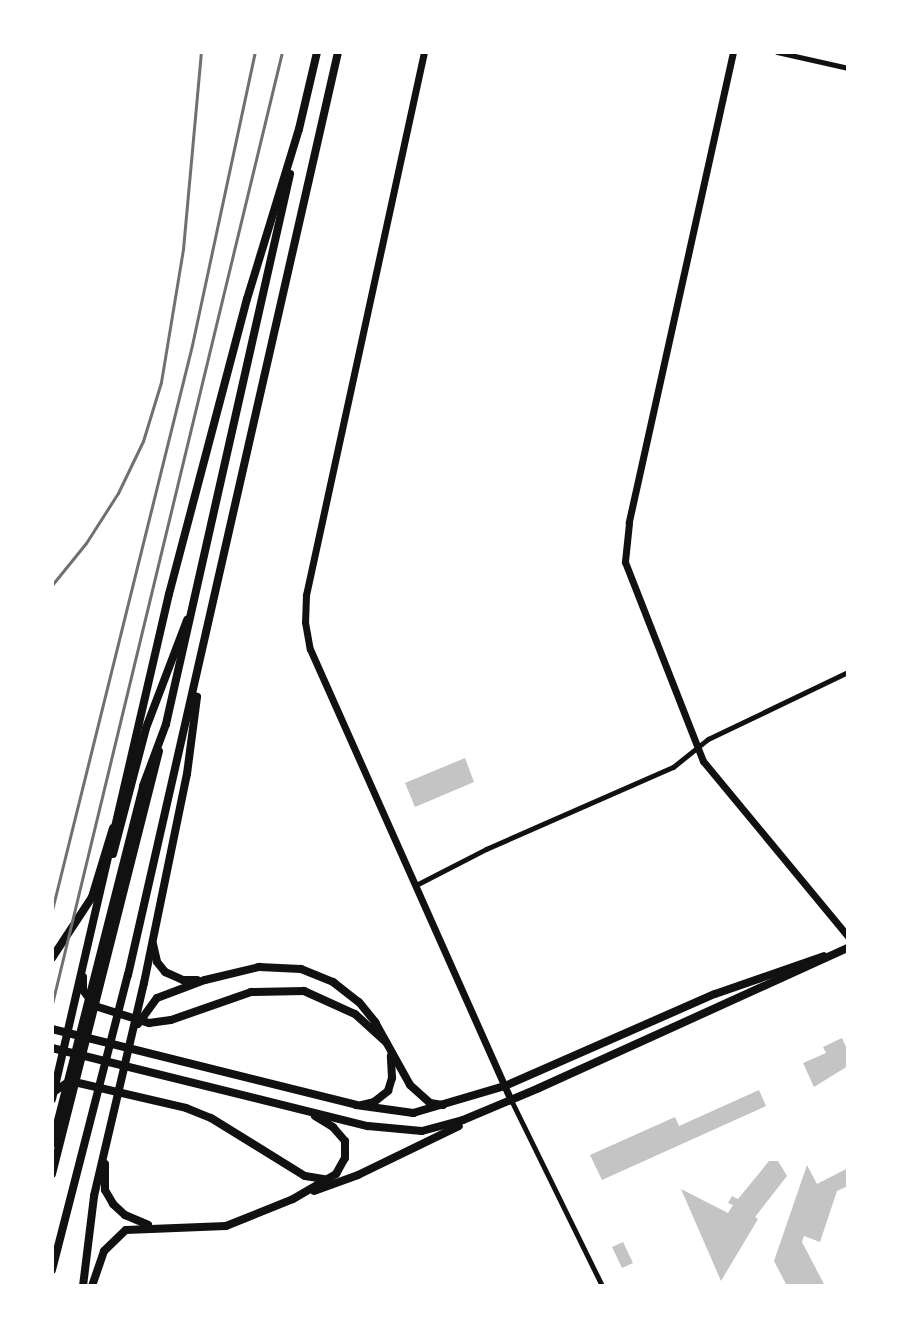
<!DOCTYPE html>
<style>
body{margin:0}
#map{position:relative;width:900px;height:1338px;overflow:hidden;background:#fff;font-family:Ubuntu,sans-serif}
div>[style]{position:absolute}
.building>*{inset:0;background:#c4c4c4}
.minor>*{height:5px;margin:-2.5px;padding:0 2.5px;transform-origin:2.5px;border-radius:2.5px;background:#111}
.tertiary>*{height:7px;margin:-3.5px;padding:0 3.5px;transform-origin:3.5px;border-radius:3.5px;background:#111}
.secondary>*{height:8px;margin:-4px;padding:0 4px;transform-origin:4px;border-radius:4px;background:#111}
.primary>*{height:8px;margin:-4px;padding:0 4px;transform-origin:4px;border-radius:4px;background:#111}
.rail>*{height:3px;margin:-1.5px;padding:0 1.5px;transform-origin:1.5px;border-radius:1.5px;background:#707070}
span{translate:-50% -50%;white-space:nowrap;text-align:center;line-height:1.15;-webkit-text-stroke:6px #fff;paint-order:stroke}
.frame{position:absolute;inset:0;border:54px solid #fff;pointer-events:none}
</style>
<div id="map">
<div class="building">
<div style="clip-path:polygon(465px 758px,474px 782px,415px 807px,405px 783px)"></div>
<div style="clip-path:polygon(842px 1038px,848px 1051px,848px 1066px,814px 1087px,803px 1063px,826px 1053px,823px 1047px)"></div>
<div style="clip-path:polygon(759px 1090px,766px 1106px,602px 1180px,590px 1155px,675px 1117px,679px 1126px)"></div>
<div style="clip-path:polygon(769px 1161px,778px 1161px,787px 1176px,755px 1217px,758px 1219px,721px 1281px,681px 1189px,728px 1213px,733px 1205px,728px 1203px,732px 1196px,738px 1199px)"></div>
<div style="clip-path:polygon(807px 1165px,817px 1184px,848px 1168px,848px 1186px,837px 1191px,820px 1242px,804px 1236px,802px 1242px,825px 1286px,787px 1286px,774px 1261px)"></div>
<div style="clip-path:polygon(623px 1242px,633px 1263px,622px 1268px,612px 1247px)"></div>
</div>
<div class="minor">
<div style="left:777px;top:52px;width:73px;rotate:12.7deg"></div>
<div style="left:416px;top:885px;width:79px;rotate:-27.2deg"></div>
<div style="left:486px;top:849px;width:204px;rotate:-23.7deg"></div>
<div style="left:673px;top:767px;width:45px;rotate:-38.7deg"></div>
<div style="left:708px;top:739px;width:155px;rotate:-25.6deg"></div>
<div style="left:511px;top:1100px;width:207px;rotate:63.9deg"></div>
</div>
<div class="tertiary">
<div style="left:424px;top:52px;width:556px;rotate:102.26deg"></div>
<div style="left:306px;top:595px;width:27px;rotate:92deg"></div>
<div style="left:305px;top:622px;width:27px;rotate:80deg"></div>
<div style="left:310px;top:649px;width:494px;rotate:66deg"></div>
<div style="left:733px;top:52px;width:482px;rotate:102.5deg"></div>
<div style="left:629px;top:523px;width:39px;rotate:96deg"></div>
<div style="left:625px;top:562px;width:214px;rotate:68.6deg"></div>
<div style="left:703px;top:761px;width:227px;rotate:50.4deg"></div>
</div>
<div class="secondary">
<div style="left:113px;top:854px;width:130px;rotate:-75.3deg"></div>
<div style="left:146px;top:728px;width:116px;rotate:-69.2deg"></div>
<div style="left:153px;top:944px;width:18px;rotate:77deg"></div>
<div style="left:157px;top:962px;width:13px;rotate:51deg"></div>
<div style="left:165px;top:972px;width:20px;rotate:24deg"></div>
<div style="left:183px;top:980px;width:14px"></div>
<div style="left:52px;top:958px;width:73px;rotate:-56.7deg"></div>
<div style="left:92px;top:897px;width:72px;rotate:-73.1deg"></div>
<div style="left:83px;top:977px;width:13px;rotate:90deg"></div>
<div style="left:83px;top:990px;width:20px;rotate:53deg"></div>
<div style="left:95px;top:1006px;width:57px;rotate:17.5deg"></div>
<div style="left:149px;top:1023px;width:22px;rotate:-8deg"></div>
<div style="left:171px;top:1020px;width:85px;rotate:-19.3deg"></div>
<div style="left:251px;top:992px;width:53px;rotate:-1.1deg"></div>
<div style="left:304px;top:991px;width:56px;rotate:24.3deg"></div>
<div style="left:355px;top:1014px;width:42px;rotate:42.1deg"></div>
<div style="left:138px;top:1024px;width:32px;rotate:-54deg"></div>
<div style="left:157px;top:998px;width:51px;rotate:-20.6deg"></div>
<div style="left:205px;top:980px;width:56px;rotate:-13.5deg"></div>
<div style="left:259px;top:967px;width:42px;rotate:2.7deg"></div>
<div style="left:301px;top:969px;width:35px;rotate:22deg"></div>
<div style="left:333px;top:982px;width:33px;rotate:38deg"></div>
<div style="left:359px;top:1002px;width:26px;rotate:51deg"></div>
<div style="left:375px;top:1022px;width:72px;rotate:60.9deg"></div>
<div style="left:410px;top:1085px;width:27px;rotate:42deg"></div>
<div style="left:430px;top:1103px;width:13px;rotate:9deg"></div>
<div style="left:52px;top:1029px;width:313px;rotate:14deg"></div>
<div style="left:356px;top:1105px;width:58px;rotate:8deg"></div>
<div style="left:413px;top:1113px;width:96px;rotate:-16.4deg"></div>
<div style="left:505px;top:1086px;width:229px;rotate:-23.7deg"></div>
<div style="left:715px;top:994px;width:115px;rotate:-19.2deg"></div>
<div style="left:52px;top:1048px;width:325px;rotate:13.9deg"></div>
<div style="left:368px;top:1126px;width:54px;rotate:5.3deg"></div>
<div style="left:422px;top:1131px;width:42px;rotate:-15deg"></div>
<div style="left:463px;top:1120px;width:82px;rotate:-22.8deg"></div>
<div style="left:539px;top:1088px;width:339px;rotate:-24.4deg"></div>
<div style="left:55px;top:1091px;width:18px;rotate:-34deg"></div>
<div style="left:70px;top:1081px;width:119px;rotate:13.1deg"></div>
<div style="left:186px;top:1108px;width:27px;rotate:22deg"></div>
<div style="left:211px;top:1118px;width:110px;rotate:31.7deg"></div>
<div style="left:305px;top:1176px;width:20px;rotate:9deg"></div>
<div style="left:362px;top:1105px;width:12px;rotate:-14deg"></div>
<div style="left:374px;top:1102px;width:18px;rotate:-38deg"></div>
<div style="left:388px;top:1091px;width:14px;rotate:-73deg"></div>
<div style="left:392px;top:1078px;width:22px;rotate:-93deg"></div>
<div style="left:105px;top:1164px;width:26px;rotate:90deg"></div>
<div style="left:105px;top:1190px;width:16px;rotate:60deg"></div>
<div style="left:113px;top:1204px;width:16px;rotate:43deg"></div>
<div style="left:125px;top:1215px;width:25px;rotate:23deg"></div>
<div style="left:52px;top:1174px;width:436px;rotate:-75.8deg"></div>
<div style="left:314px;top:1191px;width:47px;rotate:-20deg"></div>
<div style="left:358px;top:1175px;width:112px;rotate:-25.9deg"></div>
<div style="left:92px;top:1286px;width:37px;rotate:-71deg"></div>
<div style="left:104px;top:1251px;width:30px;rotate:-44deg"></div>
<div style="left:126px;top:1230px;width:100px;rotate:-2.3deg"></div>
<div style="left:226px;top:1226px;width:72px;rotate:-21.9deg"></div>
<div style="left:293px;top:1199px;width:50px;rotate:-30.2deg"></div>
<div style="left:336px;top:1174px;width:18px;rotate:-61deg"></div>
<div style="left:345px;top:1158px;width:17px;rotate:-90deg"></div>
<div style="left:345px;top:1141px;width:18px;rotate:-131deg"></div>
<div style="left:333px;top:1127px;width:21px;rotate:-149deg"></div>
</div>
<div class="primary">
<div style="left:52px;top:1099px;width:518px;rotate:-76.96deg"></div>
<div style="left:169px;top:594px;width:305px;rotate:-75.2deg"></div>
<div style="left:247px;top:299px;width:178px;rotate:-73deg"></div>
<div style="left:299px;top:129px;width:79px;rotate:-76.8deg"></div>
<div style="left:52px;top:1144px;width:369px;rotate:-75.7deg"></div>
<div style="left:143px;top:786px;width:66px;rotate:-69.6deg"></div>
<div style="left:166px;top:724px;width:564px;rotate:-77.29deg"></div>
<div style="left:52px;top:1270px;width:305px;rotate:-75.6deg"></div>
<div style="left:128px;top:975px;width:947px;rotate:-77.18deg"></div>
<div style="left:83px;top:1286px;width:91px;rotate:-83deg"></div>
<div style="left:94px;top:1196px;width:219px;rotate:-76.8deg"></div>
<div style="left:144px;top:983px;width:213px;rotate:-78.4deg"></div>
<div style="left:187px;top:774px;width:78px;rotate:-82.6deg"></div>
</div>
<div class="rail">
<div style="left:52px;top:585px;width:54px;rotate:-51deg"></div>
<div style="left:86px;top:543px;width:59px;rotate:-57.4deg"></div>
<div style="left:118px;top:493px;width:58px;rotate:-64.3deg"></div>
<div style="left:143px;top:441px;width:62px;rotate:-73deg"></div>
<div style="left:161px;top:382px;width:135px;rotate:-80.6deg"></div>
<div style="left:183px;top:249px;width:198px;rotate:-84.8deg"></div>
<div style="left:52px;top:910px;width:582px;rotate:-76.08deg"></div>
<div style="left:192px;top:345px;width:300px;rotate:-77.9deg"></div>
<div style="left:52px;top:1004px;width:979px;rotate:-76.42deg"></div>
</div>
<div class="frame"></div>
</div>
